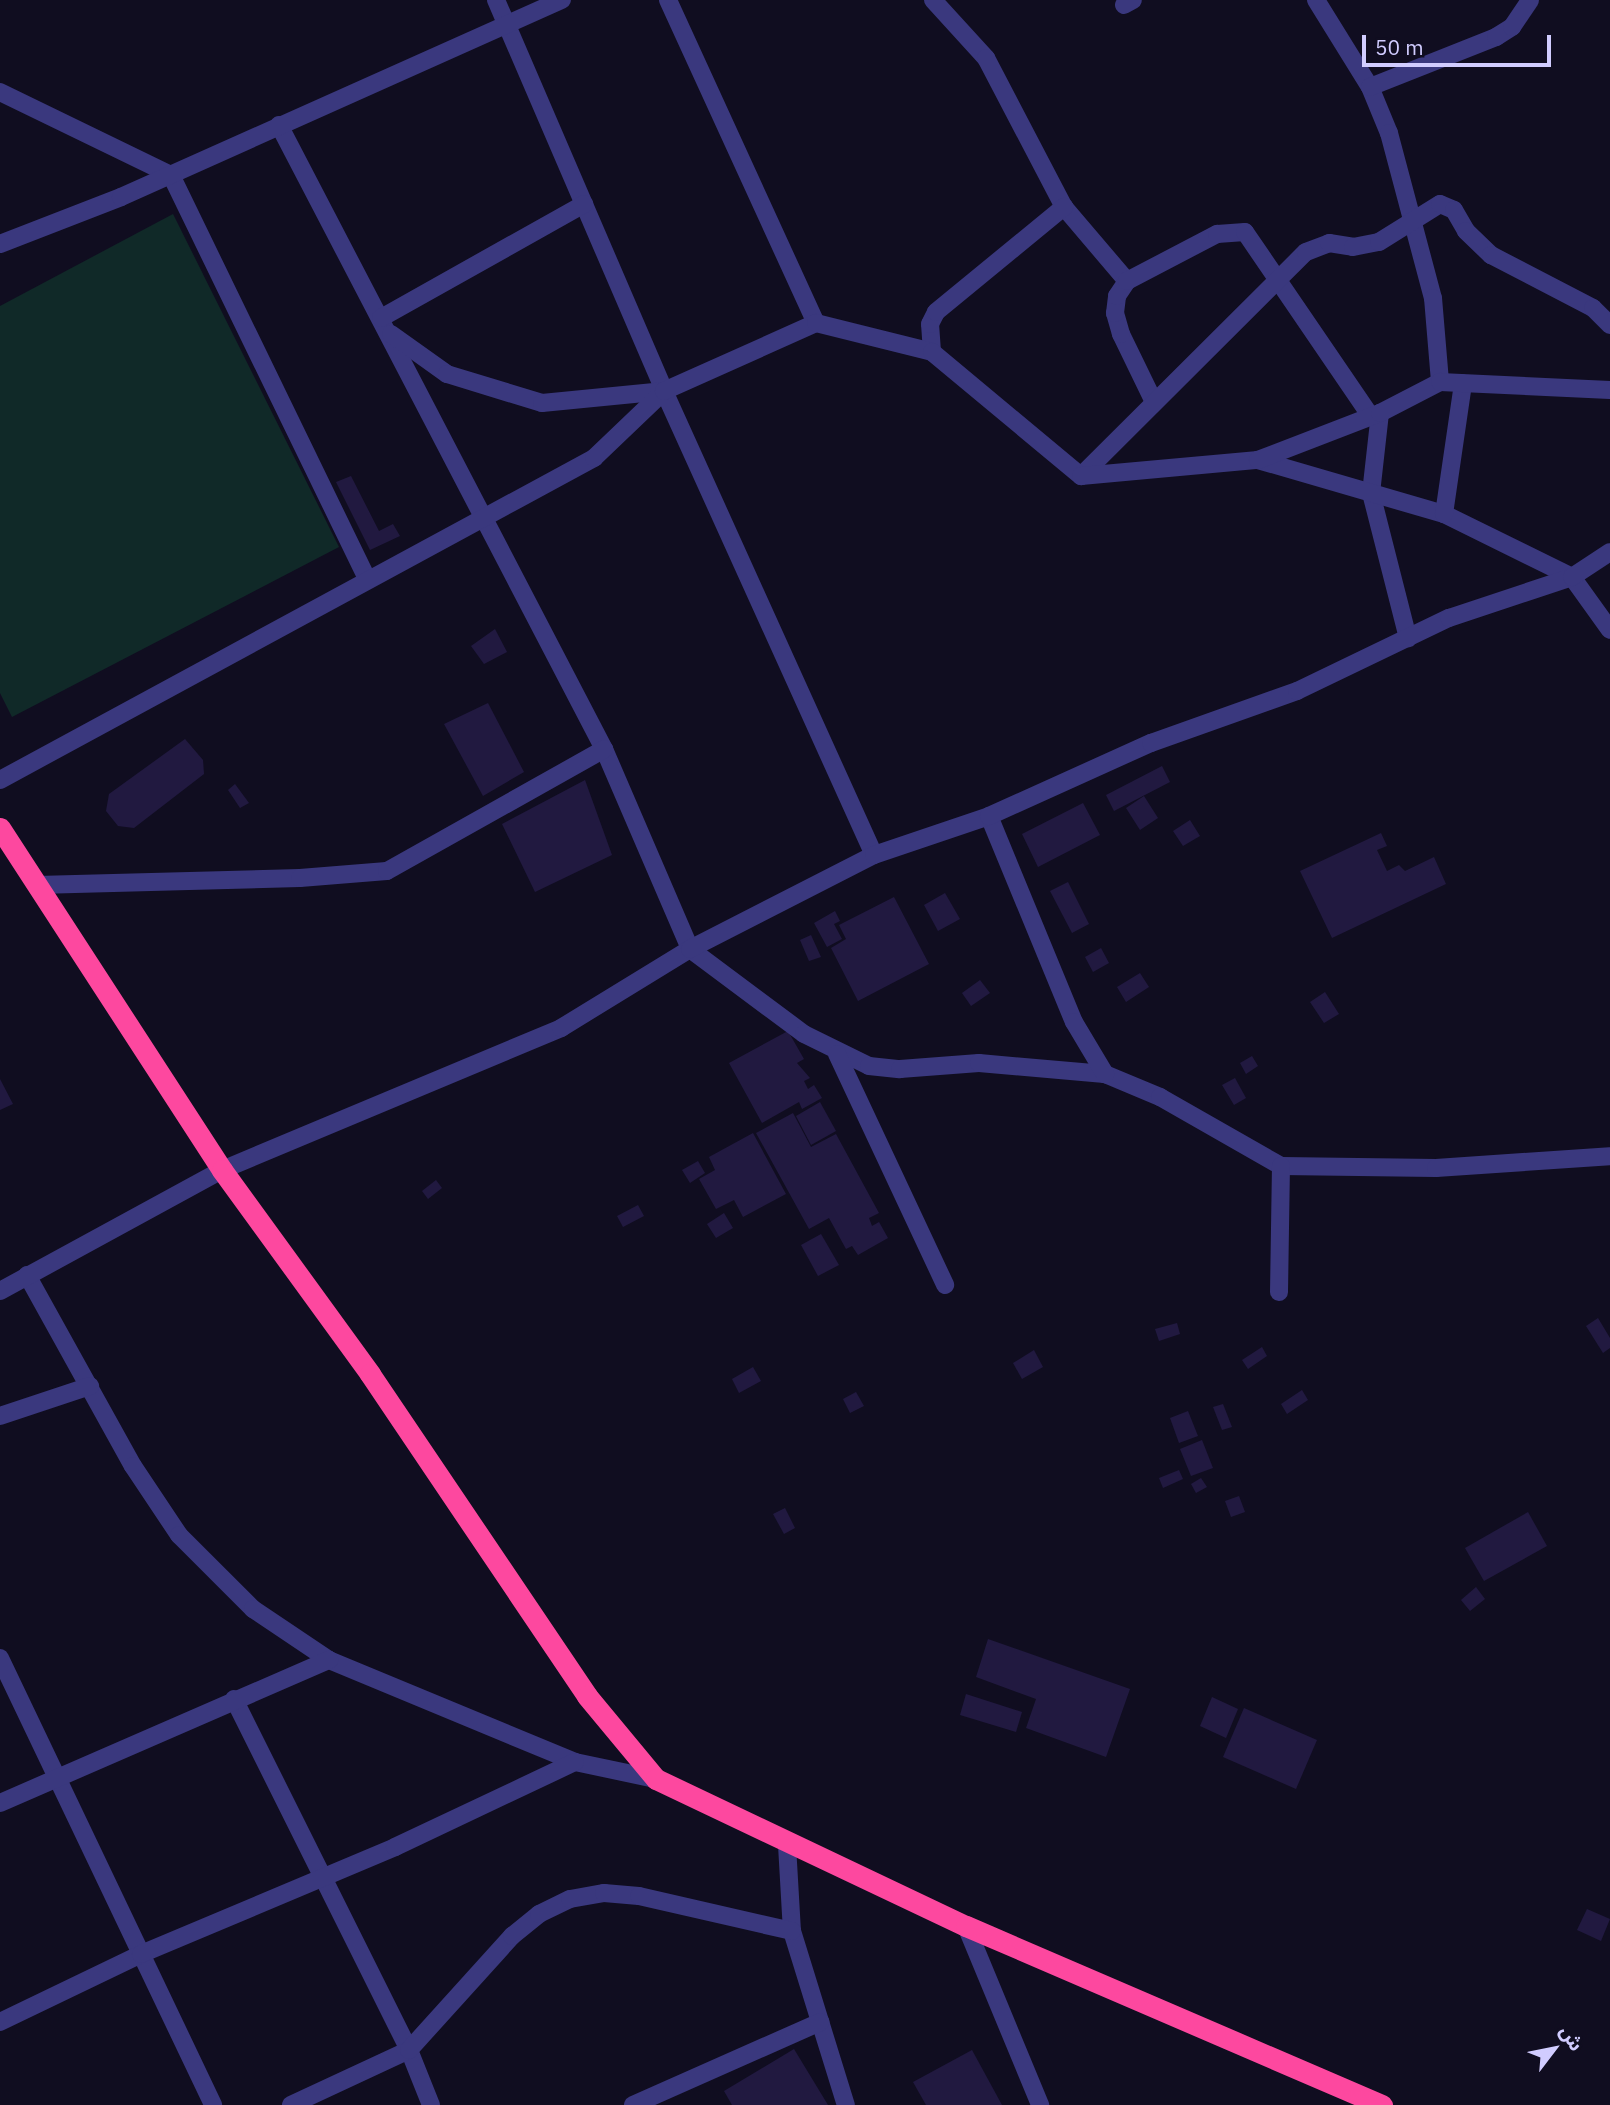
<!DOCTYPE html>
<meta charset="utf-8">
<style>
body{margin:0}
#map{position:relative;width:1610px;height:2105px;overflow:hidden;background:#100d20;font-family:"IBM Plex Sans","Noto Sans Arabic",sans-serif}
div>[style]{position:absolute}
.green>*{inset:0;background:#102928}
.building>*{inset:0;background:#211940}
.street>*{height:18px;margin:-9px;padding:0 9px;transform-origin:9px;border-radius:9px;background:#3a387e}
.highway>*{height:21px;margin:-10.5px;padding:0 10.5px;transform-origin:10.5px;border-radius:10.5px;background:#fd489f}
span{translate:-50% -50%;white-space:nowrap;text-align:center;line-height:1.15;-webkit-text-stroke:6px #100d20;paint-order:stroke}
.north{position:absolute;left:1519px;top:2014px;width:70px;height:70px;-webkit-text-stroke:5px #100d20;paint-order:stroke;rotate:58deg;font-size:19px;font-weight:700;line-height:28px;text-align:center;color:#d1ccff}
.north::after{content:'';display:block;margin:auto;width:24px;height:32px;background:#d1ccff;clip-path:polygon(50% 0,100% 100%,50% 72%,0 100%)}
.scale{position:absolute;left:1362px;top:35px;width:189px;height:32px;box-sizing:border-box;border:4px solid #d1ccff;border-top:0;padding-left:9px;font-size:21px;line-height:24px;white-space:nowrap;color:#d1ccff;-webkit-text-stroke:5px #100d20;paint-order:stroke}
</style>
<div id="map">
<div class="green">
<div style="clip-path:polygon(173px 214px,339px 547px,12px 717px,0 693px,0 306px)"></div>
</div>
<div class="building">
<div style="clip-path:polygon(351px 476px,379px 531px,393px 524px,400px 536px,370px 550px,336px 482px)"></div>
<div style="clip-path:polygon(495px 629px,507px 652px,484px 664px,471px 646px)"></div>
<div style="clip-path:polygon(488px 703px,524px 772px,483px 796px,444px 724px)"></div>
<div style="clip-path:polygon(185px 739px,203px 760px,204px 774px,134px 828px,118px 826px,106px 811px,109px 794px)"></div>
<div style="clip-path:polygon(1162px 766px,1170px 782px,1114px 811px,1106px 795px)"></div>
<div style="clip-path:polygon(585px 780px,612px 855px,535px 892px,502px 824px)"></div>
<div style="clip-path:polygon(235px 784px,249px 803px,240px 808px,228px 790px)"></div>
<div style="clip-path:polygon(1144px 796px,1158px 818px,1140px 830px,1126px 808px)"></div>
<div style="clip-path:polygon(1083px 803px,1100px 835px,1038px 867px,1022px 834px)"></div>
<div style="clip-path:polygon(1190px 820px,1200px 836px,1183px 846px,1173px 831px)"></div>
<div style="clip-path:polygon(1381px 833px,1387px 846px,1377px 850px,1387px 871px,1399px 865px,1405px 871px,1434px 857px,1446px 884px,1332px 938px,1300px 871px)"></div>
<div style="clip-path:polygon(1068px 882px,1089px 924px,1072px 933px,1050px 891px)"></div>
<div style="clip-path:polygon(945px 893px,960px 919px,938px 931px,924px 905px)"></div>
<div style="clip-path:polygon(894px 897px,929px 964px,858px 1001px,831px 948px,846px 939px,839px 925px)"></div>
<div style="clip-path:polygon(835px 911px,840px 921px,834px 924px,842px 939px,827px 947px,814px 923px)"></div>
<div style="clip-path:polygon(811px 935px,821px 957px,809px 961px,800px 940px)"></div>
<div style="clip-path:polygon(1101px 948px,1109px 963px,1093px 972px,1085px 957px)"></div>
<div style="clip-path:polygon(1140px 973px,1149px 987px,1126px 1002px,1117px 987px)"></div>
<div style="clip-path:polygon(980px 980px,990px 993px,971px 1006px,962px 993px)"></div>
<div style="clip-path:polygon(1325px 992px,1339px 1014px,1324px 1023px,1310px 1002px)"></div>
<div style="clip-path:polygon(788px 1031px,804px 1059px,797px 1063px,810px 1078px,804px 1081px,808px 1089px,814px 1085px,822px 1098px,802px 1109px,799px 1102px,762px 1123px,729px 1063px)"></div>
<div style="clip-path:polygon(1252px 1056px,1258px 1066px,1246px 1074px,1240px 1063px)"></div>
<div style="clip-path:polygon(1235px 1078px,1246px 1098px,1234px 1105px,1222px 1085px)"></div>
<div style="clip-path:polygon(0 1079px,13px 1104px,0 1110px)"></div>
<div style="clip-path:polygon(820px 1102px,836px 1131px,811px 1145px,796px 1116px)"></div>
<div style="clip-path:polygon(793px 1113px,811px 1147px,836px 1134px,879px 1213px,869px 1218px,872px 1226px,879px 1222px,888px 1238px,858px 1255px,852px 1246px,846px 1249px,829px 1218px,809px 1229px,756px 1133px)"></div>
<div style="clip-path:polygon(753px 1133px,786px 1194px,743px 1217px,734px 1200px,716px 1209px,699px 1179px,715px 1170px,709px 1157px)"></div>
<div style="clip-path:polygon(698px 1161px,705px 1173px,690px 1183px,682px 1170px)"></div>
<div style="clip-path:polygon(436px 1180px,442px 1188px,428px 1199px,422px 1191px)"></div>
<div style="clip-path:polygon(638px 1205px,644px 1216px,623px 1227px,617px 1216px)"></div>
<div style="clip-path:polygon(724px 1213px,733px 1228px,716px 1238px,707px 1224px)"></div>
<div style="clip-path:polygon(821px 1234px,839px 1265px,818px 1276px,801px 1245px)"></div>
<div style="clip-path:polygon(1598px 1318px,1610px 1338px,1610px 1348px,1603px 1353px,1586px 1326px)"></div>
<div style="clip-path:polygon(1177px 1323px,1180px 1334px,1159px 1341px,1155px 1329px)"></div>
<div style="clip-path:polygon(1262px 1347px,1267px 1356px,1248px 1369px,1242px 1360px)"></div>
<div style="clip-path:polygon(1034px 1350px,1043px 1367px,1022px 1379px,1013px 1363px)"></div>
<div style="clip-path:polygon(753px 1367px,761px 1381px,739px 1393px,732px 1379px)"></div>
<div style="clip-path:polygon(1302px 1390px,1308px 1400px,1287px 1414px,1281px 1404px)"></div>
<div style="clip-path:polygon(856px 1392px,864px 1406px,850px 1413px,843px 1399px)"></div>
<div style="clip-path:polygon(1223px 1404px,1232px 1427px,1222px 1430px,1213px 1407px)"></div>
<div style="clip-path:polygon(1188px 1411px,1198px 1436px,1179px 1443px,1170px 1418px)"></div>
<div style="clip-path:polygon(1202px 1440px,1213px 1468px,1191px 1476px,1180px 1449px)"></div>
<div style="clip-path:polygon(1179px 1470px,1183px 1479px,1163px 1488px,1159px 1478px)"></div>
<div style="clip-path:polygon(1201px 1478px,1207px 1487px,1196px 1493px,1191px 1484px)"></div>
<div style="clip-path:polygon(1239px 1496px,1245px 1512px,1231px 1517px,1225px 1501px)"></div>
<div style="clip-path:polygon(785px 1508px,795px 1528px,784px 1534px,773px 1514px)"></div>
<div style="clip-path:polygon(1528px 1512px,1547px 1546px,1484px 1581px,1465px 1548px)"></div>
<div style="clip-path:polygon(1476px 1587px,1485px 1599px,1470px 1611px,1461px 1600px)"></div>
<div style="clip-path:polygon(988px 1639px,1130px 1689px,1106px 1757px,1026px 1728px,1036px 1699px,976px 1677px)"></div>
<div style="clip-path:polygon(966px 1694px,1022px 1712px,1016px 1732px,960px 1715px)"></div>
<div style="clip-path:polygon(1212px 1697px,1238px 1709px,1226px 1738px,1200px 1726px)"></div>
<div style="clip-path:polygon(1244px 1708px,1317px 1740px,1296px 1789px,1223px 1757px)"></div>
<div style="clip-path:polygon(1587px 1909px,1610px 1919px,1601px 1941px,1577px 1930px)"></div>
<div style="clip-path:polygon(794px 2049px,828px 2105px,732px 2105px,724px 2091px)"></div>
<div style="clip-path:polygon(972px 2050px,1002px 2105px,926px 2105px,913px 2082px)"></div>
</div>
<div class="street">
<div style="left:496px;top:0;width:426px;rotate:66.7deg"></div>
<div style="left:664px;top:391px;width:509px;rotate:65.65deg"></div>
<div style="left:668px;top:0;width:355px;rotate:65.4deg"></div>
<div style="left:933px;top:0;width:79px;rotate:47.6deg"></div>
<div style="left:986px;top:58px;width:168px;rotate:62.4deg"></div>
<div style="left:1064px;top:207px;width:97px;rotate:49.6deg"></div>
<div style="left:1316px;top:0;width:102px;rotate:58.2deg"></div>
<div style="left:1370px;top:87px;width:50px;rotate:67.6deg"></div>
<div style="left:1389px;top:133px;width:171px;rotate:75.1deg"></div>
<div style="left:1433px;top:298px;width:84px;rotate:85.2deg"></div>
<div style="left:1124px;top:5px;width:10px;rotate:-29deg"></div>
<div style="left:1370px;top:87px;width:136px;rotate:-21.6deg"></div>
<div style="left:1496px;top:37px;width:19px;rotate:-32deg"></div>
<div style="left:1512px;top:27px;width:32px;rotate:-56deg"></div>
<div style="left:0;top:92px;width:190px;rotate:25.9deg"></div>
<div style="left:171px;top:175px;width:450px;rotate:64.1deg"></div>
<div style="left:279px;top:125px;width:704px;rotate:62.49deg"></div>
<div style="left:604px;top:749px;width:218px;rotate:66.7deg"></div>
<div style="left:690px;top:949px;width:142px;rotate:36.7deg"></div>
<div style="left:804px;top:1034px;width:72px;rotate:26.2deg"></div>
<div style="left:869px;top:1066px;width:31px;rotate:6deg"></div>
<div style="left:900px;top:1069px;width:79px;rotate:-4.3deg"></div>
<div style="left:979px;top:1063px;width:126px;rotate:5deg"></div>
<div style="left:1105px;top:1074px;width:60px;rotate:22.7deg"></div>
<div style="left:1160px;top:1097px;width:139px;rotate:29.7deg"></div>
<div style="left:1281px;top:1166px;width:155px;rotate:0.7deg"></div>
<div style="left:1436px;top:1168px;width:174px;rotate:-3.9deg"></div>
<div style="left:0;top:244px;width:130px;rotate:-21.2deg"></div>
<div style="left:121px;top:197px;width:483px;rotate:-24.1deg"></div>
<div style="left:381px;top:318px;width:233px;rotate:-29.3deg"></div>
<div style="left:391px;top:334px;width:69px;rotate:35.5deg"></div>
<div style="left:447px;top:374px;width:99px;rotate:17deg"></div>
<div style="left:542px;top:403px;width:123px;rotate:-5.6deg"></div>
<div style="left:932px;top:352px;width:28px;rotate:-94deg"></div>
<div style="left:930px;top:324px;width:13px;rotate:-63deg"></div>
<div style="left:936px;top:312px;width:166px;rotate:-39.4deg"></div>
<div style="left:1154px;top:402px;width:76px;rotate:-115.9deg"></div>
<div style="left:1121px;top:334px;width:22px;rotate:-106deg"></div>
<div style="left:1115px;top:313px;width:17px;rotate:-83deg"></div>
<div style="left:1117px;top:296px;width:18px;rotate:-56deg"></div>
<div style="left:1127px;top:281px;width:102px;rotate:-27.6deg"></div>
<div style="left:1217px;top:234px;width:28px;rotate:-4deg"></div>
<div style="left:1245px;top:232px;width:224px;rotate:55.7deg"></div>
<div style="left:1380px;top:413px;width:81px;rotate:96.4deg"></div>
<div style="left:1371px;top:493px;width:150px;rotate:75.7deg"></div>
<div style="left:1258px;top:460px;width:194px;rotate:16.2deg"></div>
<div style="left:1444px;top:514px;width:143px;rotate:26.2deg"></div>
<div style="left:1572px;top:577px;width:65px;rotate:54.4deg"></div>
<div style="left:1081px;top:476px;width:317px;rotate:-44.9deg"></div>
<div style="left:1306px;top:252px;width:25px;rotate:-21deg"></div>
<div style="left:1329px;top:243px;width:24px;rotate:9deg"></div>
<div style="left:1353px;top:247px;width:26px;rotate:-11deg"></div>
<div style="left:1379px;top:242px;width:72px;rotate:-31.9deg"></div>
<div style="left:1440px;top:204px;width:15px;rotate:23deg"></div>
<div style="left:1454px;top:210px;width:24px;rotate:60deg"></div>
<div style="left:1466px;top:231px;width:35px;rotate:44deg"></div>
<div style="left:1491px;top:255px;width:115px;rotate:27.5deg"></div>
<div style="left:1593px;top:308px;width:24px;rotate:45deg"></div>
<div style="left:1444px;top:514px;width:132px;rotate:-81.7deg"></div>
<div style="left:0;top:780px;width:676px;rotate:-28.46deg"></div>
<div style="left:594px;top:458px;width:97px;rotate:-43.7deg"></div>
<div style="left:664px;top:391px;width:167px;rotate:-24.1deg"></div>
<div style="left:816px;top:323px;width:120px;rotate:14deg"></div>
<div style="left:932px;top:352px;width:194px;rotate:39.8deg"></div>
<div style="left:1081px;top:476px;width:178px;rotate:-5.2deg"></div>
<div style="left:1258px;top:460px;width:131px;rotate:-21.1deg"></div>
<div style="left:1380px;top:413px;width:68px;rotate:-27.3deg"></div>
<div style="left:1440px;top:382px;width:170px;rotate:2.7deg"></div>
<div style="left:989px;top:816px;width:223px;rotate:67.6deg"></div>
<div style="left:1074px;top:1022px;width:61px;rotate:59.2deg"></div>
<div style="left:37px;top:885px;width:263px;rotate:-1.5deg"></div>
<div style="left:300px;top:878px;width:87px;rotate:-4.6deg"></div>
<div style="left:387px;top:871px;width:249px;rotate:-29.3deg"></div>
<div style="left:837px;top:1054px;width:255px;rotate:64.9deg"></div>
<div style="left:27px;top:1275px;width:218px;rotate:61deg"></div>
<div style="left:133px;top:1466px;width:83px;rotate:56.3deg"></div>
<div style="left:179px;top:1535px;width:105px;rotate:45deg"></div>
<div style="left:253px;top:1609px;width:92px;rotate:33.9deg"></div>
<div style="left:329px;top:1660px;width:266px;rotate:22.5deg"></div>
<div style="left:575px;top:1762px;width:83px;rotate:11.9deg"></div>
<div style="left:0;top:1291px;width:253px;rotate:-28.6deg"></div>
<div style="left:222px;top:1170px;width:368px;rotate:-22.7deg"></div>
<div style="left:561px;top:1028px;width:151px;rotate:-31.5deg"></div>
<div style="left:690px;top:949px;width:207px;rotate:-27.1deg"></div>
<div style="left:874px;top:855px;width:121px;rotate:-18.7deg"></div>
<div style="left:989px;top:816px;width:178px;rotate:-24.3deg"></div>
<div style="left:1151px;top:743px;width:155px;rotate:-19.6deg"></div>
<div style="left:1297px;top:691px;width:169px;rotate:-25.7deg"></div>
<div style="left:1449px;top:618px;width:130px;rotate:-18.4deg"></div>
<div style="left:1572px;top:577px;width:45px;rotate:-33.3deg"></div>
<div style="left:1279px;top:1292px;width:126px;rotate:-89.1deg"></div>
<div style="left:0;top:1416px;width:95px;rotate:-18.4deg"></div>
<div style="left:0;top:1658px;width:495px;rotate:64.5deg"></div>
<div style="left:234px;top:1699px;width:392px;rotate:63.5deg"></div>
<div style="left:409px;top:2050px;width:59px;rotate:68.2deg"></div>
<div style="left:0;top:1803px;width:359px;rotate:-23.5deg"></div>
<div style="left:787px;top:1845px;width:86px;rotate:86.7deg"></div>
<div style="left:792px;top:1931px;width:182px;rotate:72.8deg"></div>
<div style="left:966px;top:1926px;width:194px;rotate:67.5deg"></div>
<div style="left:0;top:2022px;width:157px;rotate:-25.7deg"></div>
<div style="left:141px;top:1954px;width:276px;rotate:-22.8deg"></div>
<div style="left:395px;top:1847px;width:199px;rotate:-25.3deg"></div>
<div style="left:291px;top:2105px;width:130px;rotate:-25deg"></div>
<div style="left:409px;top:2050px;width:154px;rotate:-47.9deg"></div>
<div style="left:512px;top:1936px;width:35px;rotate:-39deg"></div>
<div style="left:539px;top:1914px;width:34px;rotate:-26deg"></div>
<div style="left:570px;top:1899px;width:35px;rotate:-10deg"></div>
<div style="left:604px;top:1893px;width:35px;rotate:5deg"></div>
<div style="left:639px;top:1896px;width:157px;rotate:12.9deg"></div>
<div style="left:633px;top:2105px;width:205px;rotate:-23.9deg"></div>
</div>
<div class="highway">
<div style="left:0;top:828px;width:408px;rotate:57deg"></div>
<div style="left:222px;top:1170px;width:252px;rotate:54deg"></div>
<div style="left:370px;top:1374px;width:388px;rotate:56deg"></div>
<div style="left:587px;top:1696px;width:108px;rotate:50.3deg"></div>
<div style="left:656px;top:1779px;width:343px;rotate:25.4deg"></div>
<div style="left:966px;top:1926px;width:453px;rotate:23.3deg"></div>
</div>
<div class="north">ش</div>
<div class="scale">50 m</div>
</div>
